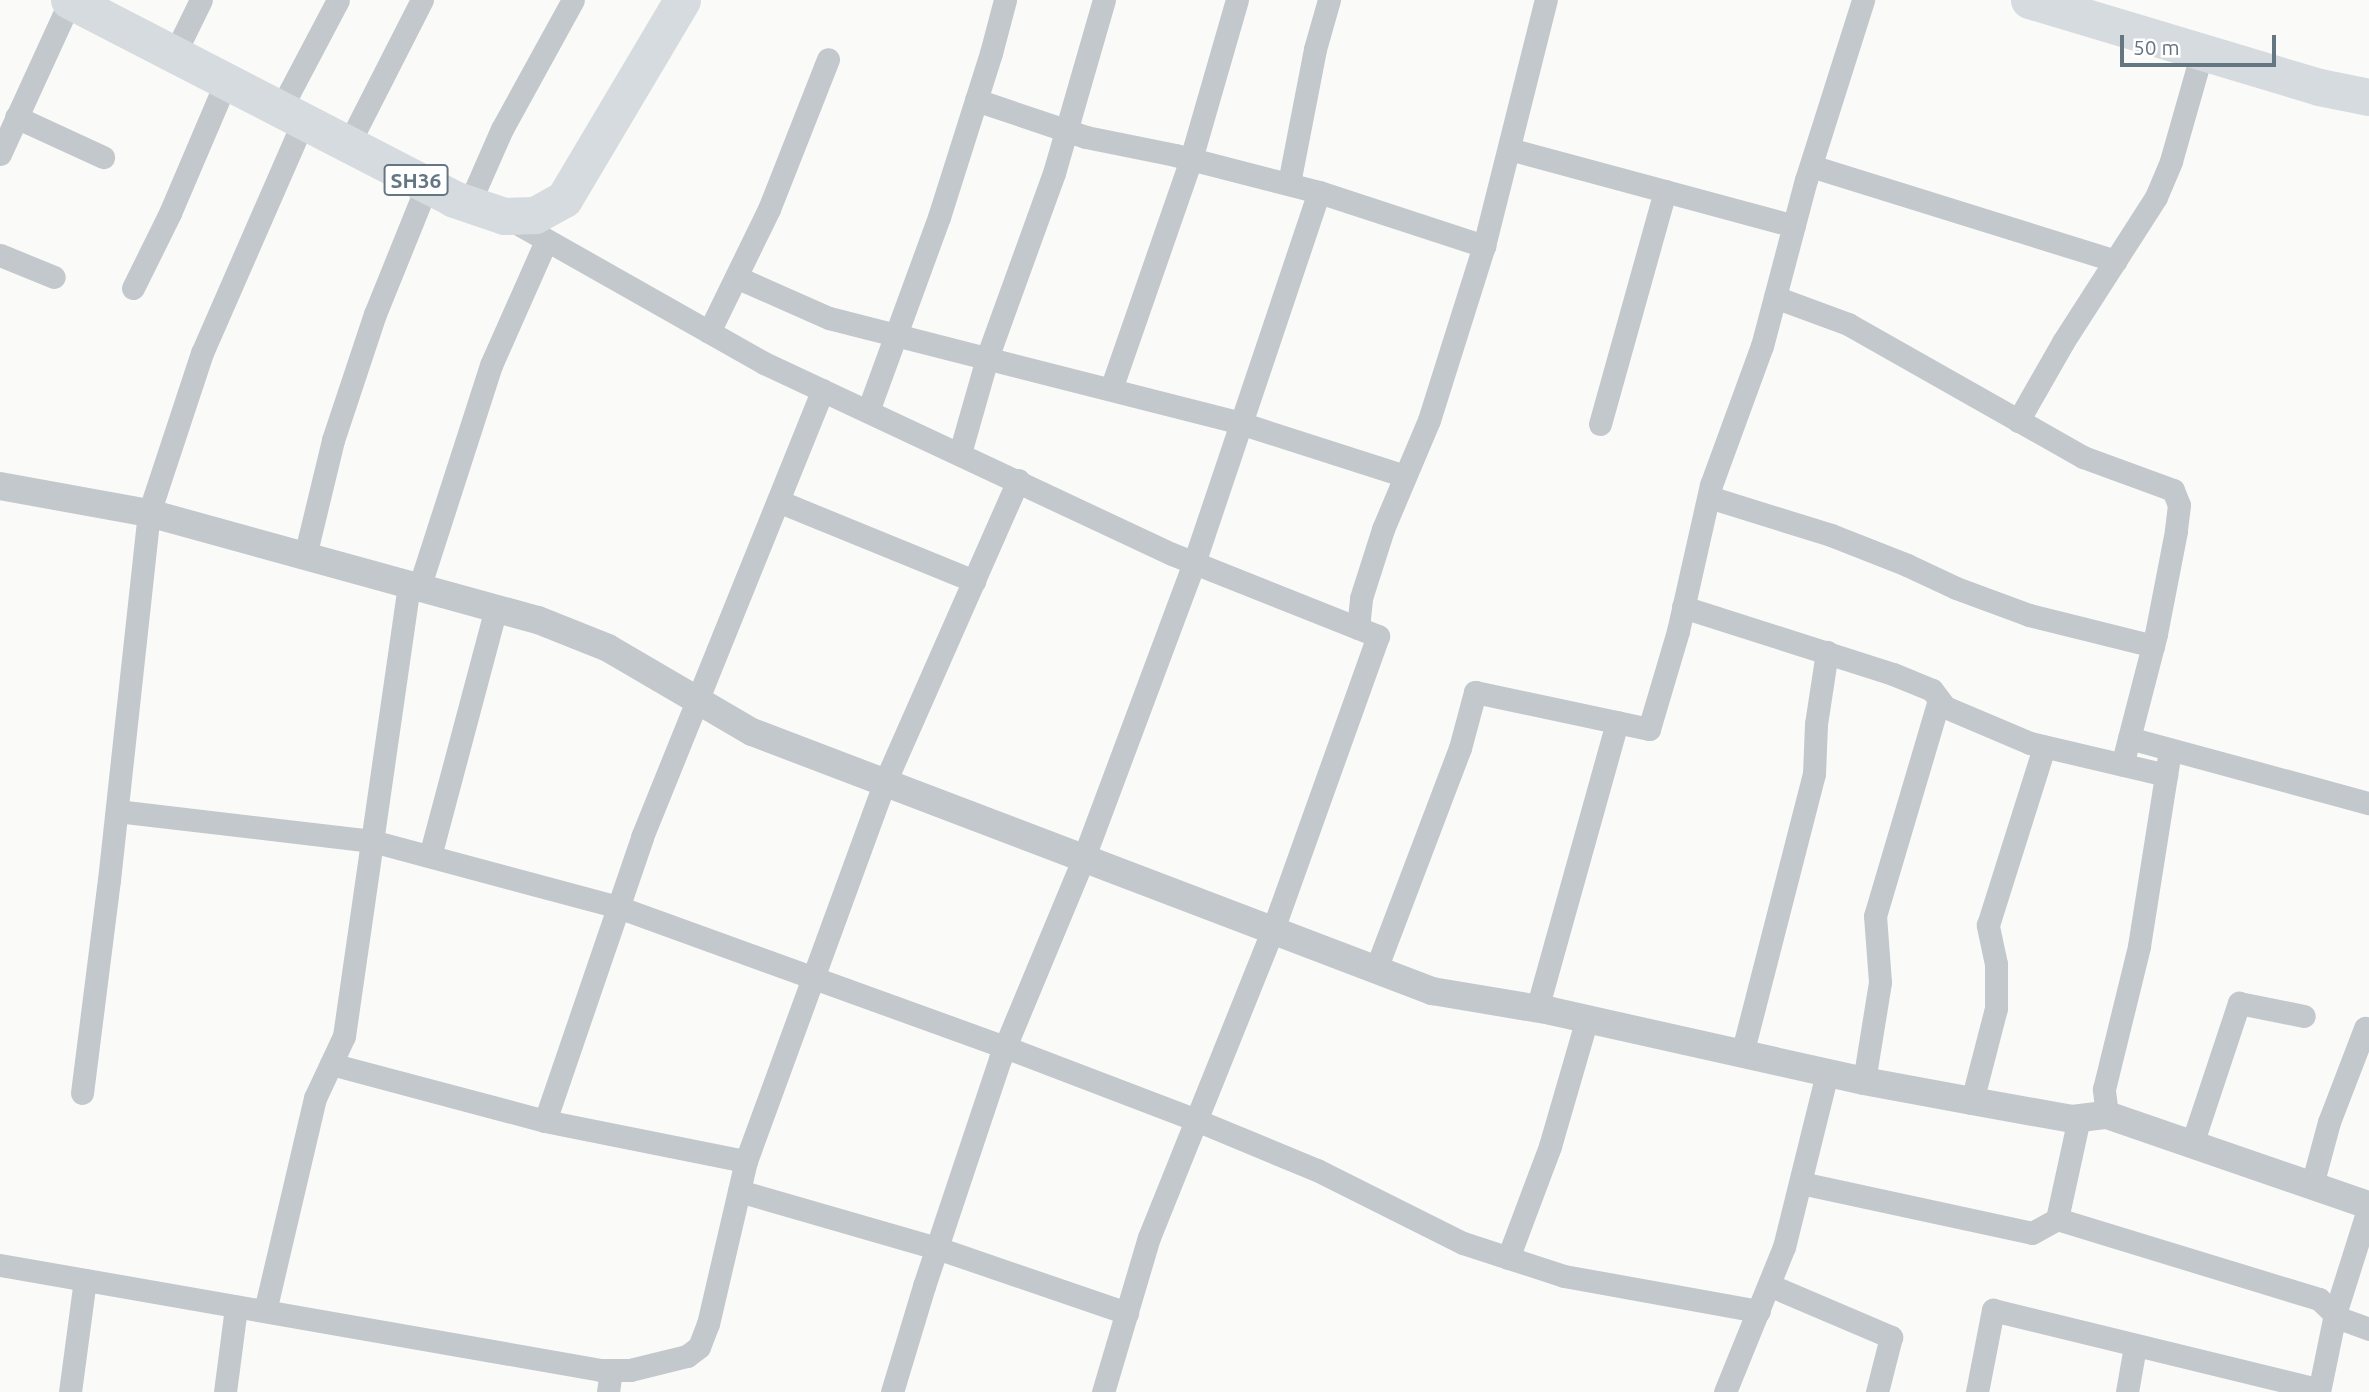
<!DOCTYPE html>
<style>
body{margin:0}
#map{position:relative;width:2369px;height:1392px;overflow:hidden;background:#fafaf8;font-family:Ubuntu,sans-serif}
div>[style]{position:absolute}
.minor>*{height:23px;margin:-11.5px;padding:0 11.5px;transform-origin:11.5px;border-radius:11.5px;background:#c3c8cc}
.tertiary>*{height:28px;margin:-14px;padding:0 14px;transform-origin:14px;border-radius:14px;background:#c3c8cc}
.trunk>*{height:37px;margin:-18.5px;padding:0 18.5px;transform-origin:18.5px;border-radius:18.5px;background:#d6dbdf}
span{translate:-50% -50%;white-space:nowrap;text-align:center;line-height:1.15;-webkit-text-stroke:7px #fff;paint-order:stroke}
.shield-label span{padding:2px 5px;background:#fff;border:2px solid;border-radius:5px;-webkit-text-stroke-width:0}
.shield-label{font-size:21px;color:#657683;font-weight:700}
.scale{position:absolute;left:2120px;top:35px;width:156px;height:32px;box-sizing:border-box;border:4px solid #657683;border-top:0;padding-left:9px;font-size:21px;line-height:24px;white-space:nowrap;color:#657683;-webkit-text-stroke:5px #fff;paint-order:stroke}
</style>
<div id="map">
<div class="minor">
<div style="left:174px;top:55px;width:61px;rotate:-63.9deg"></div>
<div style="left:976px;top:100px;width:116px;rotate:18.6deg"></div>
<div style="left:1086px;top:137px;width:91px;rotate:11.4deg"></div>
<div style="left:1175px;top:155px;width:149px;rotate:14.4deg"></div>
<div style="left:1319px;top:192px;width:174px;rotate:18.1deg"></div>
<div style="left:280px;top:110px;width:124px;rotate:-62.2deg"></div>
<div style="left:16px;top:117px;width:96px;rotate:24.7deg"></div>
<div style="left:348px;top:145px;width:163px;rotate:-63deg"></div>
<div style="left:1509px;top:149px;width:295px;rotate:15.1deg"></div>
<div style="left:0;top:154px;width:168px;rotate:-65.4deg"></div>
<div style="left:1811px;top:166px;width:319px;rotate:17.3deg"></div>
<div style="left:1289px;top:183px;width:136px;rotate:-79deg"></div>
<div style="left:1315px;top:49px;width:51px;rotate:-74.1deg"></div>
<div style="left:469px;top:204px;width:82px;rotate:-66.3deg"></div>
<div style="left:502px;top:129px;width:147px;rotate:-61.2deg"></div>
<div style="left:506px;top:217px;width:296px;rotate:29.5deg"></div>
<div style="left:764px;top:363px;width:450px;rotate:25.1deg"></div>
<div style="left:1172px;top:554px;width:222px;rotate:21.7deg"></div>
<div style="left:1378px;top:636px;width:311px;rotate:109.7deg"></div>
<div style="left:1273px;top:929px;width:332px;rotate:111.9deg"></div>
<div style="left:1149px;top:1237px;width:162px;rotate:106.5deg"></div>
<div style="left:0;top:255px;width:58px;rotate:22.2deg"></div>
<div style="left:736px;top:277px;width:102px;rotate:23.8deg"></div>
<div style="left:829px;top:318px;width:424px;rotate:14.3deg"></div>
<div style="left:1240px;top:423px;width:173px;rotate:17.8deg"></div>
<div style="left:133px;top:288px;width:84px;rotate:-63.7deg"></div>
<div style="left:170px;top:213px;width:142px;rotate:-66.9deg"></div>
<div style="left:1775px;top:297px;width:78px;rotate:20.3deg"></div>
<div style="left:1848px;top:324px;width:270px;rotate:29.5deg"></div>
<div style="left:2083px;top:457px;width:96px;rotate:20.1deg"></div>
<div style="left:2173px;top:490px;width:16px;rotate:68deg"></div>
<div style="left:2179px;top:505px;width:26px;rotate:97deg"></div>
<div style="left:2176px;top:531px;width:105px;rotate:101deg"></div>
<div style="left:2156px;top:634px;width:135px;rotate:104.5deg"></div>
<div style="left:709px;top:332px;width:137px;rotate:-64deg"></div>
<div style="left:769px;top:209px;width:161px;rotate:-68.5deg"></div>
<div style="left:1111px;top:389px;width:244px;rotate:-70.8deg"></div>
<div style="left:1191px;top:159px;width:166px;rotate:-73.9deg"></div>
<div style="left:868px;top:411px;width:207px;rotate:-69.9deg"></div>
<div style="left:939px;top:217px;width:172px;rotate:-72.4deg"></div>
<div style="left:991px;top:53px;width:55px;rotate:-75.2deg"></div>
<div style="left:2018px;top:421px;width:91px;rotate:-60.3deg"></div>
<div style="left:2063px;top:342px;width:172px;rotate:-57.3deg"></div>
<div style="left:2156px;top:197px;width:39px;rotate:-67deg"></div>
<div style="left:2171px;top:161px;width:113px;rotate:-74.1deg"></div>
<div style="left:1600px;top:424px;width:242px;rotate:-74.4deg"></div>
<div style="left:960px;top:453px;width:99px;rotate:-74.1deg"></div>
<div style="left:987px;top:358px;width:197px;rotate:-70.1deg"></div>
<div style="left:1054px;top:173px;width:180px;rotate:-73.9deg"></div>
<div style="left:1709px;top:497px;width:128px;rotate:17.3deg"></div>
<div style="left:1831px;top:535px;width:82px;rotate:21.5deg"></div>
<div style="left:1907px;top:565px;width:54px;rotate:25.1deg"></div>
<div style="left:1956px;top:588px;width:78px;rotate:20.3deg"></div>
<div style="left:2029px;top:615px;width:128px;rotate:14deg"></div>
<div style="left:778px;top:501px;width:212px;rotate:22.2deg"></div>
<div style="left:305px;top:556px;width:119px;rotate:-76.4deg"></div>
<div style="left:333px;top:440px;width:133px;rotate:-71.6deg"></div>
<div style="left:375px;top:314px;width:139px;rotate:-68deg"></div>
<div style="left:419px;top:588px;width:234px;rotate:-72.1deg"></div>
<div style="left:491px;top:365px;width:136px;rotate:-66.1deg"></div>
<div style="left:1683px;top:607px;width:220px;rotate:17.7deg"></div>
<div style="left:1893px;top:674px;width:42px;rotate:22.3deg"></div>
<div style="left:1932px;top:690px;width:21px;rotate:53deg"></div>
<div style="left:1945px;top:707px;width:92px;rotate:23deg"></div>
<div style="left:2030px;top:743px;width:140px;rotate:13.2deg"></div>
<div style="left:1358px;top:628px;width:30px;rotate:-84deg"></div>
<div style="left:1361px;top:598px;width:72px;rotate:-72.3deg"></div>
<div style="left:1383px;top:529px;width:118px;rotate:-67.1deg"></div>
<div style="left:1429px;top:420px;width:182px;rotate:-72.5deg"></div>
<div style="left:1484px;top:246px;width:254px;rotate:-75.9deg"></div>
<div style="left:2129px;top:738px;width:249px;rotate:15.2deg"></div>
<div style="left:117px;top:811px;width:257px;rotate:6.7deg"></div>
<div style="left:372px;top:841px;width:255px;rotate:15deg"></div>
<div style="left:618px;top:907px;width:412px;rotate:19.9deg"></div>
<div style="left:1005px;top:1047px;width:204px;rotate:20.9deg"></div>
<div style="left:1196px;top:1120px;width:131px;rotate:22.5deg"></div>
<div style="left:1317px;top:1170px;width:163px;rotate:26.6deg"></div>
<div style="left:1463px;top:1243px;width:106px;rotate:18.1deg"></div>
<div style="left:1564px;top:1276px;width:198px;rotate:10.2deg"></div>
<div style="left:430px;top:856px;width:257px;rotate:-75.1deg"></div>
<div style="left:1376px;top:969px;width:236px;rotate:-69.2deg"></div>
<div style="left:1460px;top:748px;width:58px;rotate:-75deg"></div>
<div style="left:1475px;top:692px;width:178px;rotate:12deg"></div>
<div style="left:1649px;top:729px;width:102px;rotate:-73.5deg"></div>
<div style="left:1678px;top:631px;width:150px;rotate:-77.3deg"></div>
<div style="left:1711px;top:485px;width:148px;rotate:-69.9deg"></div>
<div style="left:1762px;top:346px;width:172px;rotate:-75.2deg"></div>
<div style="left:1806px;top:180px;width:189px;rotate:-72.4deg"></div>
<div style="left:1537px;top:1009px;width:298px;rotate:-74.4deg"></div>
<div style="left:1742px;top:1054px;width:289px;rotate:-75.6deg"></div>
<div style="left:1814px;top:774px;width:50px;rotate:-87.7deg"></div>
<div style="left:1816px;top:724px;width:73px;rotate:-81.3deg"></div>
<div style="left:331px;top:1064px;width:221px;rotate:14.9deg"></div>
<div style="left:545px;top:1121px;width:205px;rotate:11.3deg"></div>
<div style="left:1864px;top:1081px;width:100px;rotate:-80.8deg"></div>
<div style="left:1880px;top:982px;width:66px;rotate:-94.3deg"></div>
<div style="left:1875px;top:916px;width:225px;rotate:-73.5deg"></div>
<div style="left:82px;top:1093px;width:215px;rotate:-82.8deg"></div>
<div style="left:109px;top:880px;width:369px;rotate:-83.8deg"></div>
<div style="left:149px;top:513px;width:169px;rotate:-71.7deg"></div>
<div style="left:202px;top:353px;width:252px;rotate:-66.4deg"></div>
<div style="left:1972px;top:1101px;width:96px;rotate:-75.5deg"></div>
<div style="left:1996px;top:1008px;width:44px;rotate:-90deg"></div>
<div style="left:1996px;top:964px;width:40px;rotate:-102deg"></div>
<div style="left:1988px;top:925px;width:187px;rotate:-72.5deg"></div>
<div style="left:2107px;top:1115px;width:26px;rotate:-97deg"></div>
<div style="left:2104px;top:1089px;width:147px;rotate:-76.2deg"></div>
<div style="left:2139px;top:946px;width:198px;rotate:-81deg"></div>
<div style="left:2079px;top:1118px;width:103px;rotate:102.3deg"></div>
<div style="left:2057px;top:1219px;width:274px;rotate:17deg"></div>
<div style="left:2319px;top:1299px;width:28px;rotate:44deg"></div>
<div style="left:2339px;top:1318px;width:32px;rotate:20deg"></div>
<div style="left:545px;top:1121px;width:300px;rotate:-71.1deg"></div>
<div style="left:642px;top:837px;width:482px;rotate:-68deg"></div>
<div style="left:2192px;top:1144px;width:149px;rotate:-71.6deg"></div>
<div style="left:2239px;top:1003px;width:66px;rotate:11.3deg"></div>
<div style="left:1801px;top:1183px;width:236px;rotate:12.2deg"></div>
<div style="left:2032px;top:1233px;width:29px;rotate:-29deg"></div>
<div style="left:2312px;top:1185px;width:65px;rotate:-74.9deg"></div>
<div style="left:2329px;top:1122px;width:101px;rotate:-69deg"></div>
<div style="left:739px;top:1191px;width:206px;rotate:16.1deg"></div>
<div style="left:937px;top:1248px;width:201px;rotate:18.9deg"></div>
<div style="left:1508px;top:1258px;width:120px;rotate:-69.4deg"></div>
<div style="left:1550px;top:1146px;width:132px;rotate:-73.8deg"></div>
<div style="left:0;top:1265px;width:610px;rotate:9.91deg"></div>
<div style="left:601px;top:1370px;width:29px"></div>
<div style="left:630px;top:1370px;width:59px;rotate:-13.8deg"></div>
<div style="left:687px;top:1356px;width:15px;rotate:-37deg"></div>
<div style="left:699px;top:1347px;width:25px;rotate:-69deg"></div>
<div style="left:708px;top:1324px;width:167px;rotate:-76.9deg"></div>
<div style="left:746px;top:1161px;width:404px;rotate:-69.9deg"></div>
<div style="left:885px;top:782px;width:330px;rotate:-66.2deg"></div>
<div style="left:1769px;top:1285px;width:133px;rotate:23.1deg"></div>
<div style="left:1891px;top:1337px;width:57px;rotate:104.3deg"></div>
<div style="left:265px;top:1311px;width:219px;rotate:-76.8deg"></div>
<div style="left:315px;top:1098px;width:68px;rotate:-64.9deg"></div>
<div style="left:344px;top:1036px;width:457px;rotate:-81.8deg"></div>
<div style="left:70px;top:1392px;width:113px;rotate:-82.4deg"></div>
<div style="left:225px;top:1392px;width:86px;rotate:-82.6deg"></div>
<div style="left:608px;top:1392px;width:22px;rotate:-82deg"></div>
<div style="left:892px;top:1392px;width:111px;rotate:-73.2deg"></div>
<div style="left:924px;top:1286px;width:239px;rotate:-71.5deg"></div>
<div style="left:1000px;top:1059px;width:219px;rotate:-67.4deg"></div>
<div style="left:1084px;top:857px;width:314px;rotate:-69.5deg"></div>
<div style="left:1194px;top:563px;width:391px;rotate:-71.4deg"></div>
<div style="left:1725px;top:1392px;width:157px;rotate:-67.9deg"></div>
<div style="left:1784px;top:1247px;width:179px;rotate:-76.1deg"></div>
<div style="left:1977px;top:1392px;width:84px;rotate:-79deg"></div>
<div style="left:1993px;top:1310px;width:334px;rotate:13.7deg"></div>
<div style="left:2127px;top:1392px;width:47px;rotate:-80.1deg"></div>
<div style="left:2319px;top:1392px;width:80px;rotate:-78.4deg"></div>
<div style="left:2335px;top:1314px;width:113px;rotate:-72.5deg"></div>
</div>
<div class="tertiary">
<div style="left:0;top:486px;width:151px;rotate:10.3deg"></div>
<div style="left:149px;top:513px;width:403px;rotate:15.4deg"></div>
<div style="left:538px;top:620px;width:75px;rotate:21.8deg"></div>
<div style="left:608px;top:648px;width:167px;rotate:30.3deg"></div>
<div style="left:752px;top:732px;width:728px;rotate:20.85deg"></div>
<div style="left:1432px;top:991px;width:121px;rotate:9.5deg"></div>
<div style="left:1551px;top:1011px;width:321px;rotate:12.6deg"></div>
<div style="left:1864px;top:1081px;width:110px;rotate:10.5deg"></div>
<div style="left:1972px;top:1101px;width:102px;rotate:10.2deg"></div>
<div style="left:2072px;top:1119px;width:35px;rotate:-7deg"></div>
<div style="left:2107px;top:1115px;width:277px;rotate:19deg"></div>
</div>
<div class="trunk">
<div style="left:69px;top:0;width:433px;rotate:27.3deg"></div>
<div style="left:454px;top:199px;width:53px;rotate:18.8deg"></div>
<div style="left:504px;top:216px;width:31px;rotate:-2deg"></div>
<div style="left:535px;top:215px;width:33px;rotate:-29deg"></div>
<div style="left:564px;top:199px;width:231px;rotate:-59.3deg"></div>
<div style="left:2029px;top:0;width:303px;rotate:16.7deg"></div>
<div style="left:2319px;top:87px;width:51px;rotate:11.3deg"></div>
</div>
<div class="shield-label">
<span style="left:416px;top:180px">SH36</span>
</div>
<div class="scale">50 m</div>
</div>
